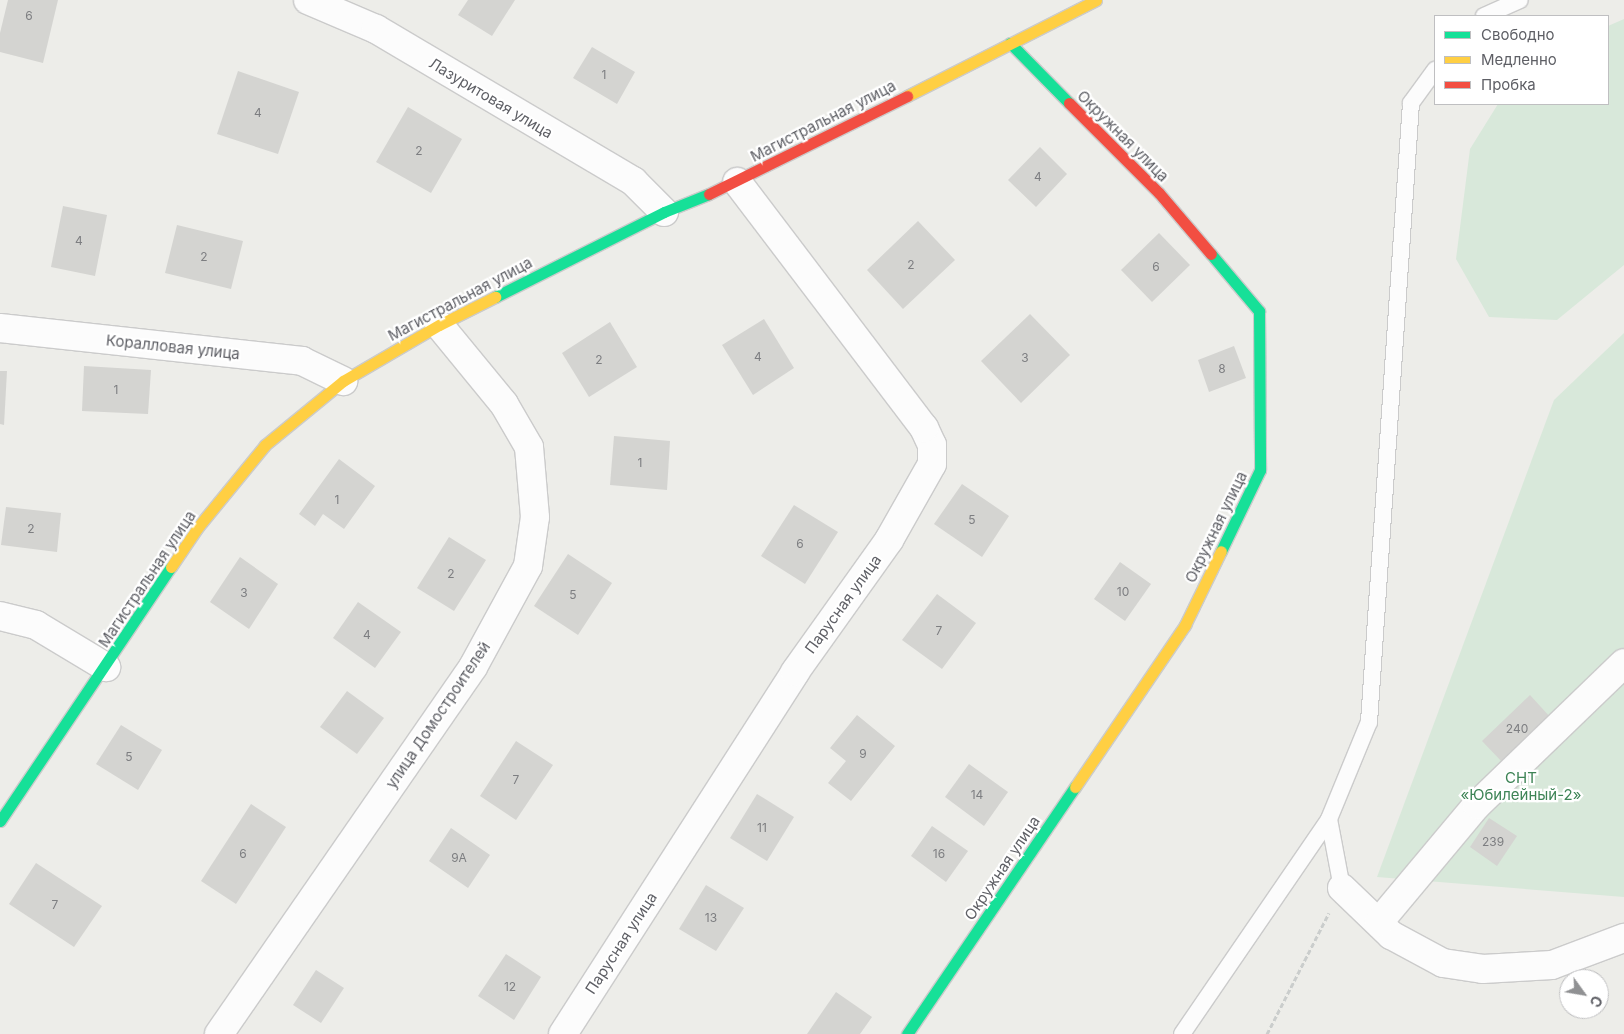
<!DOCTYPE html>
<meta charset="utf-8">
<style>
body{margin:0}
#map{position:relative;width:1624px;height:1034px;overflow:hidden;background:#edede9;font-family:Inter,sans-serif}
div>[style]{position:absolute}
.green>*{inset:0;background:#d8e8da}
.building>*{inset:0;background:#d4d4d1}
.path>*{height:3px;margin-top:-1.5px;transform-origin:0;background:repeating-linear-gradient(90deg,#cacdcc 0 5px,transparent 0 7.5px)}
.roads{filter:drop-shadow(1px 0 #cbcbcb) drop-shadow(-1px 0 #cbcbcb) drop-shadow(0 1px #cbcbcb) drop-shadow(0 -1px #cbcbcb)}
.lane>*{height:16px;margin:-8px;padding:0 8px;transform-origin:8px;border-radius:8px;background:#fcfcfc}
.street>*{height:28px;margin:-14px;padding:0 14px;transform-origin:14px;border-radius:14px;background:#fcfcfc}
.fast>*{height:11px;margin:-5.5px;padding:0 5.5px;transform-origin:5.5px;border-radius:5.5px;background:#16e098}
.slow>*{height:11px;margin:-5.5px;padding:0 5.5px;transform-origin:5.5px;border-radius:5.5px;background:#ffcf43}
.jam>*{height:11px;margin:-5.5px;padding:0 5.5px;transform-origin:5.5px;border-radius:5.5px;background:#f24e42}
span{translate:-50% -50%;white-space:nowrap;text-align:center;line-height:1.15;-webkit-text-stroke:4.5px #fff;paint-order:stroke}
.number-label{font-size:12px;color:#7d7e81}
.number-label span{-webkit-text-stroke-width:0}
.street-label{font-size:15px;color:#5e5f65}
.park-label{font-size:15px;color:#3e8456}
.legend{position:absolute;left:1434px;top:15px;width:175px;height:90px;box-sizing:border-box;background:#fff;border:1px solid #bfbfc1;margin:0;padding:6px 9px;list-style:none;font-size:15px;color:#5e5f65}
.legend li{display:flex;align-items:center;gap:10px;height:25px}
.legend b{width:25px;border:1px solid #bfbfc1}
.north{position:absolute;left:1559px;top:969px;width:50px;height:50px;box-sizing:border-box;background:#fff;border:1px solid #bfbfc1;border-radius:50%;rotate:122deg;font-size:14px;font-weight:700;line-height:20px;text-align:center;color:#5e5f65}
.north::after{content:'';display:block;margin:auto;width:18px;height:22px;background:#909193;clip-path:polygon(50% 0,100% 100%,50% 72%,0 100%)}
</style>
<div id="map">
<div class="green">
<div style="clip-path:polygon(1624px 19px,1624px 265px,1557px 320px,1489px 317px,1456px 259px,1470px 149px,1498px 104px,1608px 104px,1608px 26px)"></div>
<div style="clip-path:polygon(1624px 333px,1624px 897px,1377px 877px,1554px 400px)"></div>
</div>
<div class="building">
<div style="clip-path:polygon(8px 0,58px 0,43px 63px,0 52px,0 33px)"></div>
<div style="clip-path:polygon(468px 0,515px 0,492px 36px,458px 15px)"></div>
<div style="clip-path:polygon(592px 47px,635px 72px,617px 104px,573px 78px)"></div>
<div style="clip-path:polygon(238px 71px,299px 92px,278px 154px,217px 134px)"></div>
<div style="clip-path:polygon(408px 107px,462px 139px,431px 193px,376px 162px)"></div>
<div style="clip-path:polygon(1040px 147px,1067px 174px,1036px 207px,1008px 180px)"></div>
<div style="clip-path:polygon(63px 206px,107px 215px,95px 276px,51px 267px)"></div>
<div style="clip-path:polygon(918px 221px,955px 260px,903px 309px,867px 270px)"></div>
<div style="clip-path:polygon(177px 225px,243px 241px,231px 289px,165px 273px)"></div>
<div style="clip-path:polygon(1159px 233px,1190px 265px,1152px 302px,1121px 270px)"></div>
<div style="clip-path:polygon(1030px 314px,1070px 355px,1021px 403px,981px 361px)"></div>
<div style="clip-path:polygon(764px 319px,794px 368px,753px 395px,722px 345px)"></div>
<div style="clip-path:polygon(610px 322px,637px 367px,589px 397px,562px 353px)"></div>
<div style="clip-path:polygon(1234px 346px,1246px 378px,1209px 392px,1198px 360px)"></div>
<div style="clip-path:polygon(84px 366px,151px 370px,148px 414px,82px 411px)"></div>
<div style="clip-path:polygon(0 371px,7px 371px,4px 425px,0 424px)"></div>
<div style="clip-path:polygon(614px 436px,670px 441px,667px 490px,610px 485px)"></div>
<div style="clip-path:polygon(339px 459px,375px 486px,344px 529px,323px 514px,315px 526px,299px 514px)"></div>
<div style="clip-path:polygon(962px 484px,1009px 516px,982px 557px,934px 524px)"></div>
<div style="clip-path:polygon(794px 505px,838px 532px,805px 584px,761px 556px)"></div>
<div style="clip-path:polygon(6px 507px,61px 513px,57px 552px,1px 545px)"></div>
<div style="clip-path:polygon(449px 537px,486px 560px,454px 611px,417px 588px)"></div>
<div style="clip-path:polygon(568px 554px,612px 583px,578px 635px,534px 606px)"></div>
<div style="clip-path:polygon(240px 557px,278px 584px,249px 629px,210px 602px)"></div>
<div style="clip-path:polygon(1120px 562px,1151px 584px,1125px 621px,1094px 599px)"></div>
<div style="clip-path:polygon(937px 594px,976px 623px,942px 669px,902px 640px)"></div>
<div style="clip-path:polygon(358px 602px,401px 632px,375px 668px,333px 638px)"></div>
<div style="clip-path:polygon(347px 691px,384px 718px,357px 754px,320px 727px)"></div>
<div style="clip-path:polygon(1530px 695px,1551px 718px,1504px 764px,1482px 741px)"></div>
<div style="clip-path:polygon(857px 715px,895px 746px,851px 801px,828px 783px,846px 761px,830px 748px)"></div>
<div style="clip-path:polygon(121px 725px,162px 750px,138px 790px,96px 764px)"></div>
<div style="clip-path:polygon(516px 741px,553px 765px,516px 820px,480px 796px)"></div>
<div style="clip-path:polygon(969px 764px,1008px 792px,984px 826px,945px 797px)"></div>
<div style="clip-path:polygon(757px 794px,794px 817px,767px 861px,730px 838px)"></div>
<div style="clip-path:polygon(251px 804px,286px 827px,236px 904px,201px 881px)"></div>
<div style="clip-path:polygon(1489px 818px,1517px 836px,1497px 866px,1470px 847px)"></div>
<div style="clip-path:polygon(932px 826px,968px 851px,946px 882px,911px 856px)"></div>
<div style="clip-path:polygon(451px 828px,490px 855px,468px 888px,429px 861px)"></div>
<div style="clip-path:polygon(36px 863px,102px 906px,74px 947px,9px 904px)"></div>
<div style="clip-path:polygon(706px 885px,744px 908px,716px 951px,679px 929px)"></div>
<div style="clip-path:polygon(506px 954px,541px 977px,514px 1020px,478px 996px)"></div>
<div style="clip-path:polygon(316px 970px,344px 988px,321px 1023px,293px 1005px)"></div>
<div style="clip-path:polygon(836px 992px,872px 1017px,860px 1034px,807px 1034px)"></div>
</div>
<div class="path">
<div style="left:1267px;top:1034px;width:136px;rotate:-62.9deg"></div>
</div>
<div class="roads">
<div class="lane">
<div style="left:1484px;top:16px;width:39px;rotate:-24deg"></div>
<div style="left:1342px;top:888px;width:70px;rotate:-100.7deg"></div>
<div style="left:1329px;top:819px;width:105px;rotate:-67.6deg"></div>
<div style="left:1369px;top:722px;width:620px;rotate:-86.12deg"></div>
<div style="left:1411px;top:103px;width:41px;rotate:-54deg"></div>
<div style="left:1182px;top:1034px;width:260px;rotate:-55.6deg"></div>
</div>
<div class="street">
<div style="left:308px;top:0;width:74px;rotate:23.1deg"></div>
<div style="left:376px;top:29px;width:299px;rotate:30.6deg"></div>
<div style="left:633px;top:181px;width:44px;rotate:45deg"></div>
<div style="left:0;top:328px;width:304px;rotate:6.2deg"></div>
<div style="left:302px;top:361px;width:46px;rotate:26deg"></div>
<div style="left:0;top:616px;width:37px;rotate:14deg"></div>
<div style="left:36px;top:625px;width:82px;rotate:31deg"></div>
<div style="left:1342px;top:888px;width:68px;rotate:43.8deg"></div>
<div style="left:1391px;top:935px;width:59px;rotate:28.3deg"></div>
<div style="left:1443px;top:963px;width:40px;rotate:8.5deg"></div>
<div style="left:1483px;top:969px;width:69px;rotate:-3.3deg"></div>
<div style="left:1552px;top:965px;width:77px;rotate:-20.6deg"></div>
<div style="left:1379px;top:922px;width:153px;rotate:-50.1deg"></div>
<div style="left:1477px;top:805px;width:204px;rotate:-44deg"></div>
<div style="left:219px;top:1034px;width:446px;rotate:-55.3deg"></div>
<div style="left:473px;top:667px;width:115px;rotate:-61.4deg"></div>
<div style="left:528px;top:566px;width:49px;rotate:-81.9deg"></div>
<div style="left:535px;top:517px;width:70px;rotate:-94.9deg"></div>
<div style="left:529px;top:447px;width:50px;rotate:-120.2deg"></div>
<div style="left:504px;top:404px;width:102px;rotate:-129.4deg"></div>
<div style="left:563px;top:1034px;width:430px;rotate:-57.3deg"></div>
<div style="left:795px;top:672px;width:162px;rotate:-54.5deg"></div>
<div style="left:889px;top:540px;width:87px;rotate:-60.5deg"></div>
<div style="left:932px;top:464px;width:19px;rotate:-90deg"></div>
<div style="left:932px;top:445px;width:19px;rotate:-115deg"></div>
<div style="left:924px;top:428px;width:309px;rotate:-127.2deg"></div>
</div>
<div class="fast">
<div style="left:1010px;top:43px;width:84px;rotate:45.5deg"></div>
<div style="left:1211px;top:254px;width:75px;rotate:49.9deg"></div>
<div style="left:1259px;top:311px;width:159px;rotate:89.6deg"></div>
<div style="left:1260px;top:470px;width:90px;rotate:115.7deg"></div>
<div style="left:495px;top:297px;width:189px;rotate:-26.7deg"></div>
<div style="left:664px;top:212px;width:48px;rotate:-21.8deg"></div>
<div style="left:0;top:821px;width:306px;rotate:-56.1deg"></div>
<div style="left:907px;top:1034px;width:299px;rotate:-55.8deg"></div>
</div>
<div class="slow">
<div style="left:907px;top:96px;width:212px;rotate:-26.9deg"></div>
<div style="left:171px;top:567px;width:48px;rotate:-56deg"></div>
<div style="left:198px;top:527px;width:106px;rotate:-50.7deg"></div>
<div style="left:265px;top:445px;width:101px;rotate:-39.4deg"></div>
<div style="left:343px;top:381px;width:111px;rotate:-30.3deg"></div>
<div style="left:439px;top:325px;width:63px;rotate:-26.6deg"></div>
<div style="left:1075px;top:787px;width:196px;rotate:-55.8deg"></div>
<div style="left:1185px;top:625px;width:82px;rotate:-64.1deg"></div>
</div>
<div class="jam">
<div style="left:1069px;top:103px;width:127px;rotate:45deg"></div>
<div style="left:1159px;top:193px;width:80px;rotate:49.6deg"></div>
<div style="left:709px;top:194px;width:221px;rotate:-26.3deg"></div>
</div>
</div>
<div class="number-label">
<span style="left:29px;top:16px">6</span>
<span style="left:604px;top:75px">1</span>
<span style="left:258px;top:113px">4</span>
<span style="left:419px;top:151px">2</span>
<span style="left:1038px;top:177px">4</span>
<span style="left:79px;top:241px">4</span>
<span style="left:204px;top:257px">2</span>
<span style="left:911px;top:265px">2</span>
<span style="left:1156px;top:267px">6</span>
<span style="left:758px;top:357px">4</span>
<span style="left:1025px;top:358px">3</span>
<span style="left:599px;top:360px">2</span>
<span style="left:1222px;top:369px">8</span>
<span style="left:116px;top:390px">1</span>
<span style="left:640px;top:463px">1</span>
<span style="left:337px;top:500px">1</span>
<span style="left:972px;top:520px">5</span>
<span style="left:31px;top:529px">2</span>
<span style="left:800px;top:544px">6</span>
<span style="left:451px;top:574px">2</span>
<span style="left:1123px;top:592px">10</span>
<span style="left:244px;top:593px">3</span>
<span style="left:573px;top:595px">5</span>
<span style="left:939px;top:631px">7</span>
<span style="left:367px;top:635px">4</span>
<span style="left:1517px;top:729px">240</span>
<span style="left:863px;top:754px">9</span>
<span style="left:129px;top:757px">5</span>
<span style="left:516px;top:780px">7</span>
<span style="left:977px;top:795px">14</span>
<span style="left:762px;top:828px">11</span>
<span style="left:1493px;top:842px">239</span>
<span style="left:243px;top:854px">6</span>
<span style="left:939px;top:854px">16</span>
<span style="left:459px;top:858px">9А</span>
<span style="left:55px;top:905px">7</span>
<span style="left:711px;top:918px">13</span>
<span style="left:510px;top:987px">12</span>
</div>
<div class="street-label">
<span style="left:491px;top:98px;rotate:31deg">Лазуритовая улица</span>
<span style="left:823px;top:121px;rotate:-27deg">Магистральная улица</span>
<span style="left:1123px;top:136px;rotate:45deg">Окружная улица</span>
<span style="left:460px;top:299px;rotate:-28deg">Магистральная улица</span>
<span style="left:173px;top:347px;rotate:6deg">Коралловая улица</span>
<span style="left:1216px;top:527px;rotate:-64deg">Окружная улица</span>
<span style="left:147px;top:579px;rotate:-56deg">Магистральная улица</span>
<span style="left:843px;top:604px;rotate:-54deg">Парусная улица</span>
<span style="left:438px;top:715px;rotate:-56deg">улица Домостроителей</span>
<span style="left:1002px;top:868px;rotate:-56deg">Окружная улица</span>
<span style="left:621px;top:943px;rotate:-57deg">Парусная улица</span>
</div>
<div class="park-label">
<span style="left:1521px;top:786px">СНТ<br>«Юбилейный-2»</span>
</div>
<ul class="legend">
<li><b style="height:6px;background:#16e098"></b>Свободно</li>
<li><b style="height:6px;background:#ffcf43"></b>Медленно</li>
<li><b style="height:6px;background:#f24e42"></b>Пробка</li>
</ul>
<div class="north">С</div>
</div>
